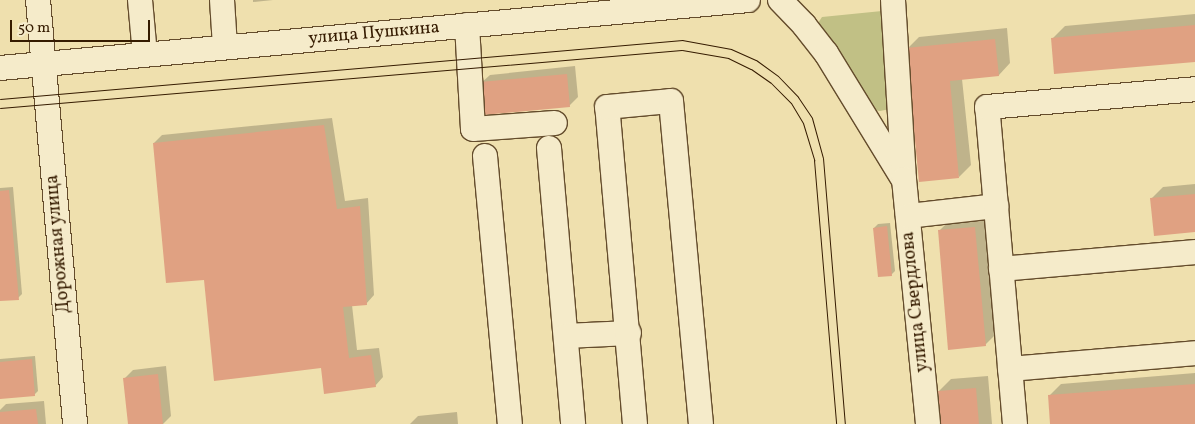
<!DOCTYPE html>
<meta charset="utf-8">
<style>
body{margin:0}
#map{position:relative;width:1195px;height:424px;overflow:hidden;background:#efe0ae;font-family:Vollkorn,serif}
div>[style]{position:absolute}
.green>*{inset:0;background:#c1c085}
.shadow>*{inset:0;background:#0003}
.building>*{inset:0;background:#e0a182}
.roads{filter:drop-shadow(1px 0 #644c2c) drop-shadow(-1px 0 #644c2c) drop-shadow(0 1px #644c2c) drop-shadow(0 -1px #644c2c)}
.minor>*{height:24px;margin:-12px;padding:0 12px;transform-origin:12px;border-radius:12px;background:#f5ebca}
.tram>*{height:1px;margin:-0.5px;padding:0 0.5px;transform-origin:0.5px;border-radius:0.5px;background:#351b00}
span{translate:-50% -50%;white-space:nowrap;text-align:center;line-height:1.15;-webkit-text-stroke:5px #f5ebca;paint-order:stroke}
.street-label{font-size:18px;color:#351b00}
.scale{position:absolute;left:10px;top:20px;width:140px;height:22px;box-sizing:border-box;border:2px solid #351b00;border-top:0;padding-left:6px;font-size:15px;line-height:18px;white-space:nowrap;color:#351b00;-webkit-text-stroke:4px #f5ebca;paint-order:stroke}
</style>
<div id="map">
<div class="green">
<div style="clip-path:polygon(882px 11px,890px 109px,880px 111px,873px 110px,860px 85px,819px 29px,818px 23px,822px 17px)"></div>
</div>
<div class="shadow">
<div style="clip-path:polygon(253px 0,273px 0,253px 2px)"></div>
<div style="clip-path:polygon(1195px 14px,1195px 60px,1053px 38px,1065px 26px)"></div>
<div style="clip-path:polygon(1007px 28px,1010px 63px,999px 75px,962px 79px,971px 165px,959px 177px,907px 49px,919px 37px)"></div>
<div style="clip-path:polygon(575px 66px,578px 97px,569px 106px,481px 83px,490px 75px)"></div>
<div style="clip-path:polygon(332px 118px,345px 201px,368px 198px,374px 295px,366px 304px,352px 305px,357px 350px,379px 348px,383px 377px,375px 386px,322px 367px,205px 279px,154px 143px,162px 135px)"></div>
<div style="clip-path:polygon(1195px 184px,1195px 231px,1151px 199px,1163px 187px)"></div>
<div style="clip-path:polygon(13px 187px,22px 294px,18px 298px,0 300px,0 188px)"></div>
<div style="clip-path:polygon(987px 216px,997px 333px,985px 345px,939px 231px,951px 219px)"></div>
<div style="clip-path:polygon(890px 223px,895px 271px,891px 275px,874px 228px,878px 224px)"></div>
<div style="clip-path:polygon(35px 356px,38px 391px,34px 395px,0 398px,0 359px)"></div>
<div style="clip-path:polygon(166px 366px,171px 416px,163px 424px,129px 424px,125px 378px,133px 370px)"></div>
<div style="clip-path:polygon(1195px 373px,1195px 423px,1051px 424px,1049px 396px,1061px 384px)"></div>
<div style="clip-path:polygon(988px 376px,992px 424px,942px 424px,939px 391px,951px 379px)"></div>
<div style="clip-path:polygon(44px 401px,46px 424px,0 424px,0 410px,6px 404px)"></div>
<div style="clip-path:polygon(457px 412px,458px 424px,410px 424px,418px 416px)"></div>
</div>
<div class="building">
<div style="clip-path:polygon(1195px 25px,1195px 62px,1054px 74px,1051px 38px)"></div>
<div style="clip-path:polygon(995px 39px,999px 76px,950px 81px,959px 178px,919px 182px,906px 48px)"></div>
<div style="clip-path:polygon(567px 74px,570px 107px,483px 115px,480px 82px)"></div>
<div style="clip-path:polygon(324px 125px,337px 209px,360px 206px,367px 305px,343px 307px,349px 358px,371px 355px,376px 387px,324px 394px,321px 368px,214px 381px,204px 280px,166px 283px,153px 143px)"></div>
<div style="clip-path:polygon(9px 190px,19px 300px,0 301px,0 191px)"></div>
<div style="clip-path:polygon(1195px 194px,1195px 232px,1154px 236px,1150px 198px)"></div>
<div style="clip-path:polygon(887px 226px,892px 276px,878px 277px,873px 228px)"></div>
<div style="clip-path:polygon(975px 227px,986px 346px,948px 350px,938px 230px)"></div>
<div style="clip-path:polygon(32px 359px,35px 396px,0 399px,0 362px)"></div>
<div style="clip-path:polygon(158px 374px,163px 424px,128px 424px,123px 378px)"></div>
<div style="clip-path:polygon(1195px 384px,1195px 424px,1050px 424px,1048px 395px)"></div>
<div style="clip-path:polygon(976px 388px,979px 424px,941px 424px,938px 391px)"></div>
<div style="clip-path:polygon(36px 409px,38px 424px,0 424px,0 412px)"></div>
</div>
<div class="roads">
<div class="minor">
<div style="left:38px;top:0;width:426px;rotate:85deg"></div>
<div style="left:140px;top:0;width:55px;rotate:84.8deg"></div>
<div style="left:222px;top:0;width:47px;rotate:86.3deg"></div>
<div style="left:780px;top:0;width:35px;rotate:46deg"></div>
<div style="left:804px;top:25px;width:36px;rotate:52deg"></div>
<div style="left:826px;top:53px;width:145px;rotate:58.5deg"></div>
<div style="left:893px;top:0;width:179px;rotate:86.5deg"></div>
<div style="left:904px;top:179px;width:246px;rotate:84.4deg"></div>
<div style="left:467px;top:25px;width:104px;rotate:86.7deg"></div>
<div style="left:473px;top:129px;width:82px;rotate:-4.2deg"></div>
<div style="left:0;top:68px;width:751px;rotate:-5.19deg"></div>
<div style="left:549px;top:148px;width:277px;rotate:85deg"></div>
<div style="left:485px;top:156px;width:269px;rotate:84.7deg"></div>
<div style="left:908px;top:216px;width:89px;rotate:-6.5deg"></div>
<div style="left:1001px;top:269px;width:195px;rotate:-5deg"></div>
<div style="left:566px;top:336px;width:63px;rotate:-2.7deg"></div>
<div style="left:1010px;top:369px;width:186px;rotate:-4.9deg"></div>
<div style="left:635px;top:424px;width:318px;rotate:-95deg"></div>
<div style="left:607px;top:107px;width:64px;rotate:-5.4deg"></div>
<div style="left:671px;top:101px;width:324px;rotate:84.7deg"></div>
<div style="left:1015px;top:424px;width:318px;rotate:-95deg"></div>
<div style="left:987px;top:107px;width:209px;rotate:-4.9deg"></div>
</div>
</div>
<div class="tram">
<div style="left:0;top:99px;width:685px;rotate:-4.94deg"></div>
<div style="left:682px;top:40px;width:50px;rotate:10.4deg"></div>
<div style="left:731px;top:49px;width:27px;rotate:24deg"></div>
<div style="left:756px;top:60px;width:27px;rotate:36deg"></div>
<div style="left:778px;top:76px;width:29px;rotate:46deg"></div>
<div style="left:798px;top:97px;width:25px;rotate:56deg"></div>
<div style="left:812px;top:118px;width:41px;rotate:74.6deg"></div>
<div style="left:823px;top:158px;width:267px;rotate:85.3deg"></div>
<div style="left:0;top:108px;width:684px;rotate:-4.86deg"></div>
<div style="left:682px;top:50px;width:47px;rotate:9.9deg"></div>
<div style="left:728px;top:58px;width:25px;rotate:26deg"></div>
<div style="left:751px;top:69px;width:24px;rotate:35deg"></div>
<div style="left:771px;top:83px;width:28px;rotate:45deg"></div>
<div style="left:791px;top:103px;width:23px;rotate:59deg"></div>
<div style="left:803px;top:123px;width:39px;rotate:73deg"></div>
<div style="left:814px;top:160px;width:265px;rotate:85.2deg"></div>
</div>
<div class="street-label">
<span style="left:374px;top:34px;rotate:-5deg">улица Пушкина</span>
<span style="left:59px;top:244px;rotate:-95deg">Дорожная улица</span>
<span style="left:916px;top:302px;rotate:-96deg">улица Свердлова</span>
</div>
<div class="scale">50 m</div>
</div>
